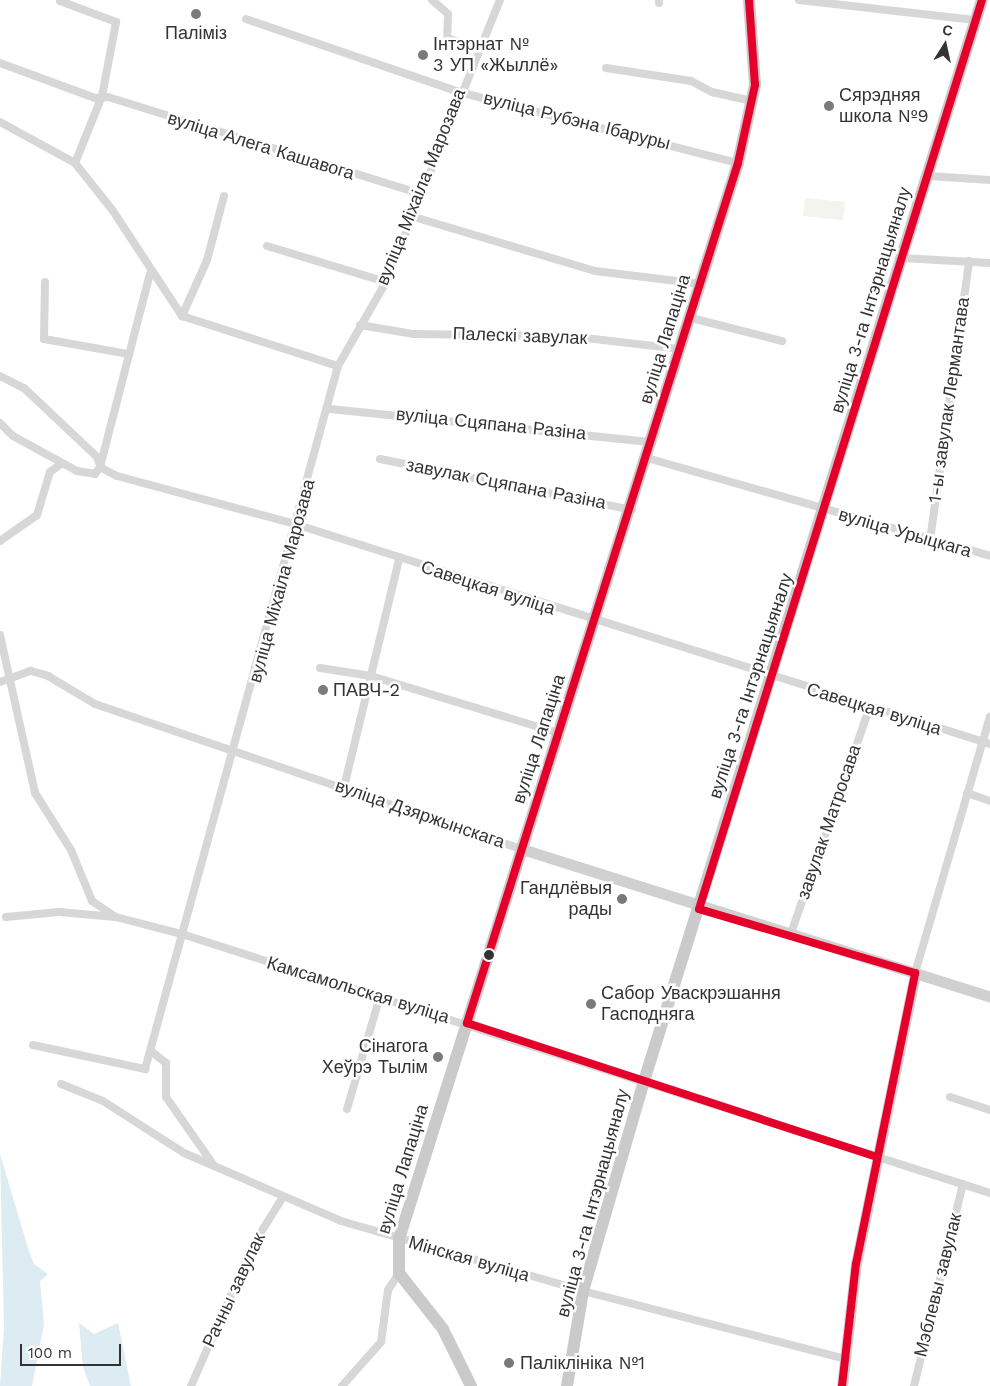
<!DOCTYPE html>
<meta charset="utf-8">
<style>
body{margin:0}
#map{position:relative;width:990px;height:1386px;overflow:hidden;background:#fff;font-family:"Work Sans",sans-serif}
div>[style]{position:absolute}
.green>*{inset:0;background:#f1f5ed}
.water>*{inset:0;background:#ddebf3}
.street>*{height:8px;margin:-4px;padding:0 4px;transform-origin:4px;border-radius:4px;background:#d7d7d7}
.secondary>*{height:11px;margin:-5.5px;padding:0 5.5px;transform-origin:5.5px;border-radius:5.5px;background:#d0d0d0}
.primary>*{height:12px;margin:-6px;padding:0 6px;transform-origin:6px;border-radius:6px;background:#cacaca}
.bus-1>*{height:8px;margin:-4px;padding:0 4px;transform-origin:4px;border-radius:4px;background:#e4002b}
.dots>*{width:14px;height:14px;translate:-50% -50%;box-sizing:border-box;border:2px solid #fff;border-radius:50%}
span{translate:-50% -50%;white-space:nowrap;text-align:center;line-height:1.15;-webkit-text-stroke:5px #fff;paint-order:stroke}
.poi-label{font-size:18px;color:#333}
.left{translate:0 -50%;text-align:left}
.right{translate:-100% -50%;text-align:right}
.street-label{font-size:18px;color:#333}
.north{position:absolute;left:920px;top:20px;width:50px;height:50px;-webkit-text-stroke:4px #fff;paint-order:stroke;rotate:10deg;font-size:14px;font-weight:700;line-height:20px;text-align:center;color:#333}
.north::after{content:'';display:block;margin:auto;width:18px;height:22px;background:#333;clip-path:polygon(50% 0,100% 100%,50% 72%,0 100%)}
.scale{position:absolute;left:20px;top:1344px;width:101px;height:22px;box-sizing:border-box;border:2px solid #333;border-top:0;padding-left:6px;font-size:15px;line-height:18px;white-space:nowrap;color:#333;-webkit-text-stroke:4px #fff;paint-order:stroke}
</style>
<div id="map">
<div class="green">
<div style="clip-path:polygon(805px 198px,845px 202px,843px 220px,803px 216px)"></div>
</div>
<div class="water">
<div style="clip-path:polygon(0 1154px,28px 1248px,34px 1264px,48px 1274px,40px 1281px,44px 1324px,32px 1386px,0 1386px,4px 1328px)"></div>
<div style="clip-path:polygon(79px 1323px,94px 1334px,118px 1323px,131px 1386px,90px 1386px,83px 1367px)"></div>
</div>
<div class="street">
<div style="left:432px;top:0;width:21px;rotate:41deg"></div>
<div style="left:448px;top:14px;width:24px;rotate:92deg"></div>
<div style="left:447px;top:38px;width:33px;rotate:18deg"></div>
<div style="left:659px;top:0;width:3px;rotate:90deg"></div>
<div style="left:799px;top:0;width:177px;rotate:6.5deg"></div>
<div style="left:60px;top:1px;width:60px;rotate:20.6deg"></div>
<div style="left:116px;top:22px;width:75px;rotate:100.7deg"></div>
<div style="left:102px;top:96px;width:72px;rotate:111.9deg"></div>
<div style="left:246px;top:19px;width:225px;rotate:18.9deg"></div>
<div style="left:459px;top:92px;width:288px;rotate:14.3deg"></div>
<div style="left:0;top:63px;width:101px;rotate:20.2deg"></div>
<div style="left:95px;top:98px;width:13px;rotate:-4deg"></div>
<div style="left:108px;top:97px;width:328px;rotate:17.2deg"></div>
<div style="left:606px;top:68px;width:86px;rotate:8.7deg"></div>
<div style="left:691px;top:81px;width:24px;rotate:28deg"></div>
<div style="left:712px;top:92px;width:41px;rotate:12.7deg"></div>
<div style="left:0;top:122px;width:85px;rotate:28.7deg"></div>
<div style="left:75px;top:163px;width:61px;rotate:51.6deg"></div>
<div style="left:113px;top:211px;width:126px;rotate:56.7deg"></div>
<div style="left:182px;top:316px;width:164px;rotate:17.8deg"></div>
<div style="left:928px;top:176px;width:62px;rotate:3.7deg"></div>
<div style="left:414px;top:217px;width:189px;rotate:16.6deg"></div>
<div style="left:595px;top:271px;width:107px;rotate:7deg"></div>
<div style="left:267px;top:246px;width:124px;rotate:16.8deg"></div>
<div style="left:902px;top:258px;width:88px;rotate:3.3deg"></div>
<div style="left:45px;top:282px;width:57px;rotate:91deg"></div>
<div style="left:44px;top:339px;width:85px;rotate:10.1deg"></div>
<div style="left:182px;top:316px;width:61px;rotate:-65.9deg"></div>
<div style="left:207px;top:260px;width:66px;rotate:-75.1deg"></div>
<div style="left:691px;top:318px;width:94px;rotate:14.2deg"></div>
<div style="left:360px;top:325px;width:55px;rotate:9.5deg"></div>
<div style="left:414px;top:334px;width:154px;rotate:0.7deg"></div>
<div style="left:568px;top:336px;width:114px;rotate:6.6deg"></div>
<div style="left:0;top:376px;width:27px;rotate:27deg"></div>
<div style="left:24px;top:388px;width:100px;rotate:43.4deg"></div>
<div style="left:97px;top:457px;width:9px;rotate:69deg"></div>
<div style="left:330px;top:409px;width:324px;rotate:5.9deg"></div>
<div style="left:0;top:423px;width:18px;rotate:45deg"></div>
<div style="left:13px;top:436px;width:73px;rotate:28.7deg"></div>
<div style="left:77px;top:471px;width:18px;rotate:9deg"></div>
<div style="left:95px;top:474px;width:9px;rotate:-54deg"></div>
<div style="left:100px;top:467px;width:19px;rotate:28deg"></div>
<div style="left:117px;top:476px;width:188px;rotate:15.1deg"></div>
<div style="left:298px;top:525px;width:726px;rotate:17.56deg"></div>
<div style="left:647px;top:458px;width:357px;rotate:15.9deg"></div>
<div style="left:380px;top:459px;width:257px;rotate:11.4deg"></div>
<div style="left:100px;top:467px;width:200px;rotate:-75.5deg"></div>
<div style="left:930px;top:540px;width:282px;rotate:-82deg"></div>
<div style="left:0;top:541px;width:45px;rotate:-35.1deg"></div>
<div style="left:37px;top:515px;width:45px;rotate:-73.2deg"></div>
<div style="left:50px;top:472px;width:14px;rotate:-36deg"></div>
<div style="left:0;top:635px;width:162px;rotate:77.5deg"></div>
<div style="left:35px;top:793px;width:67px;rotate:57.7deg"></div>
<div style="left:71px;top:850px;width:55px;rotate:67.6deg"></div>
<div style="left:92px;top:901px;width:29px;rotate:34deg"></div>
<div style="left:320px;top:668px;width:52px;rotate:8.9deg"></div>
<div style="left:371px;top:676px;width:196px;rotate:16.9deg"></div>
<div style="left:0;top:682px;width:33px;rotate:-20deg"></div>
<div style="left:31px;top:671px;width:18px;rotate:16deg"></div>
<div style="left:48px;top:676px;width:55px;rotate:30.8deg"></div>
<div style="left:95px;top:704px;width:451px;rotate:18.8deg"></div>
<div style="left:344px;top:787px;width:234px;rotate:-76.4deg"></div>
<div style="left:967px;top:793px;width:24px;rotate:19deg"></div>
<div style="left:6px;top:917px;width:53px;rotate:-5.4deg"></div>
<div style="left:59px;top:912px;width:57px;rotate:5deg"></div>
<div style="left:116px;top:917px;width:71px;rotate:14.6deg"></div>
<div style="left:185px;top:935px;width:845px;rotate:17.77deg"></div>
<div style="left:790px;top:936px;width:240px;rotate:-70.8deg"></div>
<div style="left:915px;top:973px;width:267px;rotate:-73.7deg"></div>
<div style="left:33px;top:1045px;width:115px;rotate:12.1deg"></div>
<div style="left:145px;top:1069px;width:729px;rotate:-74.65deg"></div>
<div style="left:338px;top:366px;width:97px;rotate:-60.3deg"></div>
<div style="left:386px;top:282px;width:304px;rotate:-68deg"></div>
<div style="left:152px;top:1052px;width:18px;rotate:38deg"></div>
<div style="left:166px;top:1063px;width:34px;rotate:90deg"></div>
<div style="left:166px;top:1097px;width:82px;rotate:55deg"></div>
<div style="left:61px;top:1084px;width:45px;rotate:22deg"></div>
<div style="left:103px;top:1101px;width:96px;rotate:32.7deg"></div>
<div style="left:184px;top:1153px;width:171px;rotate:23.4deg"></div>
<div style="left:341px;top:1221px;width:252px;rotate:16.1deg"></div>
<div style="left:583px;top:1291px;width:268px;rotate:14.5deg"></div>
<div style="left:950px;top:1097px;width:42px;rotate:18deg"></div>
<div style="left:347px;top:1109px;width:118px;rotate:-73.7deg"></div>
<div style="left:191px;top:1386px;width:154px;rotate:-66.3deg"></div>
<div style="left:253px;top:1245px;width:57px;rotate:-58deg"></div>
<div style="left:342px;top:1386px;width:59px;rotate:-48.4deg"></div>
<div style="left:381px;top:1342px;width:52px;rotate:-82.3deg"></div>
<div style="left:388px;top:1290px;width:20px;rotate:-57deg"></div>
<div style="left:914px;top:1386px;width:208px;rotate:-76.4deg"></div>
</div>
<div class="secondary">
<div style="left:522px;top:849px;width:491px;rotate:17.5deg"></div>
<div style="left:842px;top:1386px;width:123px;rotate:-83.5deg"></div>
<div style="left:856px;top:1264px;width:297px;rotate:-78.5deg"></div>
</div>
<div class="primary">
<div style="left:471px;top:1386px;width:64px;rotate:-116.2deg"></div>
<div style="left:443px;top:1329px;width:71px;rotate:-128.2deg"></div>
<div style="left:399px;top:1273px;width:34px;rotate:-90deg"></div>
<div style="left:399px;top:1239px;width:1128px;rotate:-72.51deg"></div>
<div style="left:738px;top:163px;width:80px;rotate:-77.7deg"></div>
<div style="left:755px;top:85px;width:85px;rotate:-94deg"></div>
<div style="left:567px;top:1386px;width:96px;rotate:-80.4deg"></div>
<div style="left:583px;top:1291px;width:219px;rotate:-73.8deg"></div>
<div style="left:644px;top:1081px;width:1133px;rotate:-72.64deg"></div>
</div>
<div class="bus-1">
<div style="left:749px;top:0;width:85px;rotate:86deg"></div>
<div style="left:755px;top:85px;width:80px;rotate:102.3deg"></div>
<div style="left:738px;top:163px;width:902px;rotate:107.49deg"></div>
<div style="left:467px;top:1023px;width:429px;rotate:18.1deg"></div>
<div style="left:842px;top:1386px;width:123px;rotate:-83.5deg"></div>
<div style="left:856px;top:1264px;width:297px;rotate:-78.5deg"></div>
<div style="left:915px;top:973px;width:225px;rotate:-163.5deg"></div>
<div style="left:699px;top:909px;width:952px;rotate:-72.71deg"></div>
</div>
<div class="dots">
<div style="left:196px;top:14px;background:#7a7a7a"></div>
<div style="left:423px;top:55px;background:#7a7a7a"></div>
<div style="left:829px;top:106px;background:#7a7a7a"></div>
<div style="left:323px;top:690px;background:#7a7a7a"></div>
<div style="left:622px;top:899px;background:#7a7a7a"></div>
<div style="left:489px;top:955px;background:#333"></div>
<div style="left:591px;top:1004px;background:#7a7a7a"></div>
<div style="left:438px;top:1057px;background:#7a7a7a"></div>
<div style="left:509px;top:1363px;background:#7a7a7a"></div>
</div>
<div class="poi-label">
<span style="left:196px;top:33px">Паліміз</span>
<span class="left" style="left:433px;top:55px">Інтэрнат №<br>3 УП «Жыллё»</span>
<span class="left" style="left:839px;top:106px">Сярэдняя<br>школа №9</span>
<span class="left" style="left:333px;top:690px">ПАВЧ-2</span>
<span class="right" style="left:612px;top:899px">Гандлёвыя<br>рады</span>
<span class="left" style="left:601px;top:1004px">Сабор Уваскрэшання<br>Гасподняга</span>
<span class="right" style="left:428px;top:1057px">Сінагога<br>Хеўрэ Тылім</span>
<span class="left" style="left:520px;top:1363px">Паліклініка №1</span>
</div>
<div class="street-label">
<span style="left:577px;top:121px;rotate:14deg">вуліца Рубэна Ібаруры</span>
<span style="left:261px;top:146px;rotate:17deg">вуліца Алега Кашавога</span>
<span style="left:421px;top:187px;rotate:-68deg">вуліца Міхаіла Марозава</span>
<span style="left:871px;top:300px;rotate:-73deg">вуліца 3-га Інтэрнацыяналу</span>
<span style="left:520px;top:336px;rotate:2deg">Палескі завулак</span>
<span style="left:665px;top:339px;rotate:-73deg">вуліца Лапаціна</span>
<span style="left:949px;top:400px;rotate:-82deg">1-ы завулак Лермантава</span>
<span style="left:491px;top:424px;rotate:6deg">вуліца Сцяпана Разіна</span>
<span style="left:506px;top:484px;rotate:11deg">завулак Сцяпана Разіна</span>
<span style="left:905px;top:533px;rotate:16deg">вуліца Урыцкага</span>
<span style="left:282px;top:581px;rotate:-75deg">вуліца Міхаіла Марозава</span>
<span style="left:488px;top:588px;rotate:18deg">Савецкая вуліца</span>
<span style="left:751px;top:686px;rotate:-72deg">вуліца 3-га Інтэрнацыяналу</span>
<span style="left:874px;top:709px;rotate:17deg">Савецкая вуліца</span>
<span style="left:539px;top:739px;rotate:-72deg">вуліца Лапаціна</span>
<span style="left:420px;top:814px;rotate:19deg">вуліца Дзяржынскага</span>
<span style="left:829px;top:822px;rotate:-71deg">завулак Матросава</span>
<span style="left:358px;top:990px;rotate:17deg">Камсамольская вуліца</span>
<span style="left:403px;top:1169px;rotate:-73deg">вуліца Лапаціна</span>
<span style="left:593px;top:1203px;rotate:-75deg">вуліца 3-га Інтэрнацыяналу</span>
<span style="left:469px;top:1259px;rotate:16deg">Мінская вуліца</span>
<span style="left:938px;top:1285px;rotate:-76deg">Мэблевы завулак</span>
<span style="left:234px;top:1290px;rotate:-65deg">Рачны завулак</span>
</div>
<div class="north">С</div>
<div class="scale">100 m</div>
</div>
